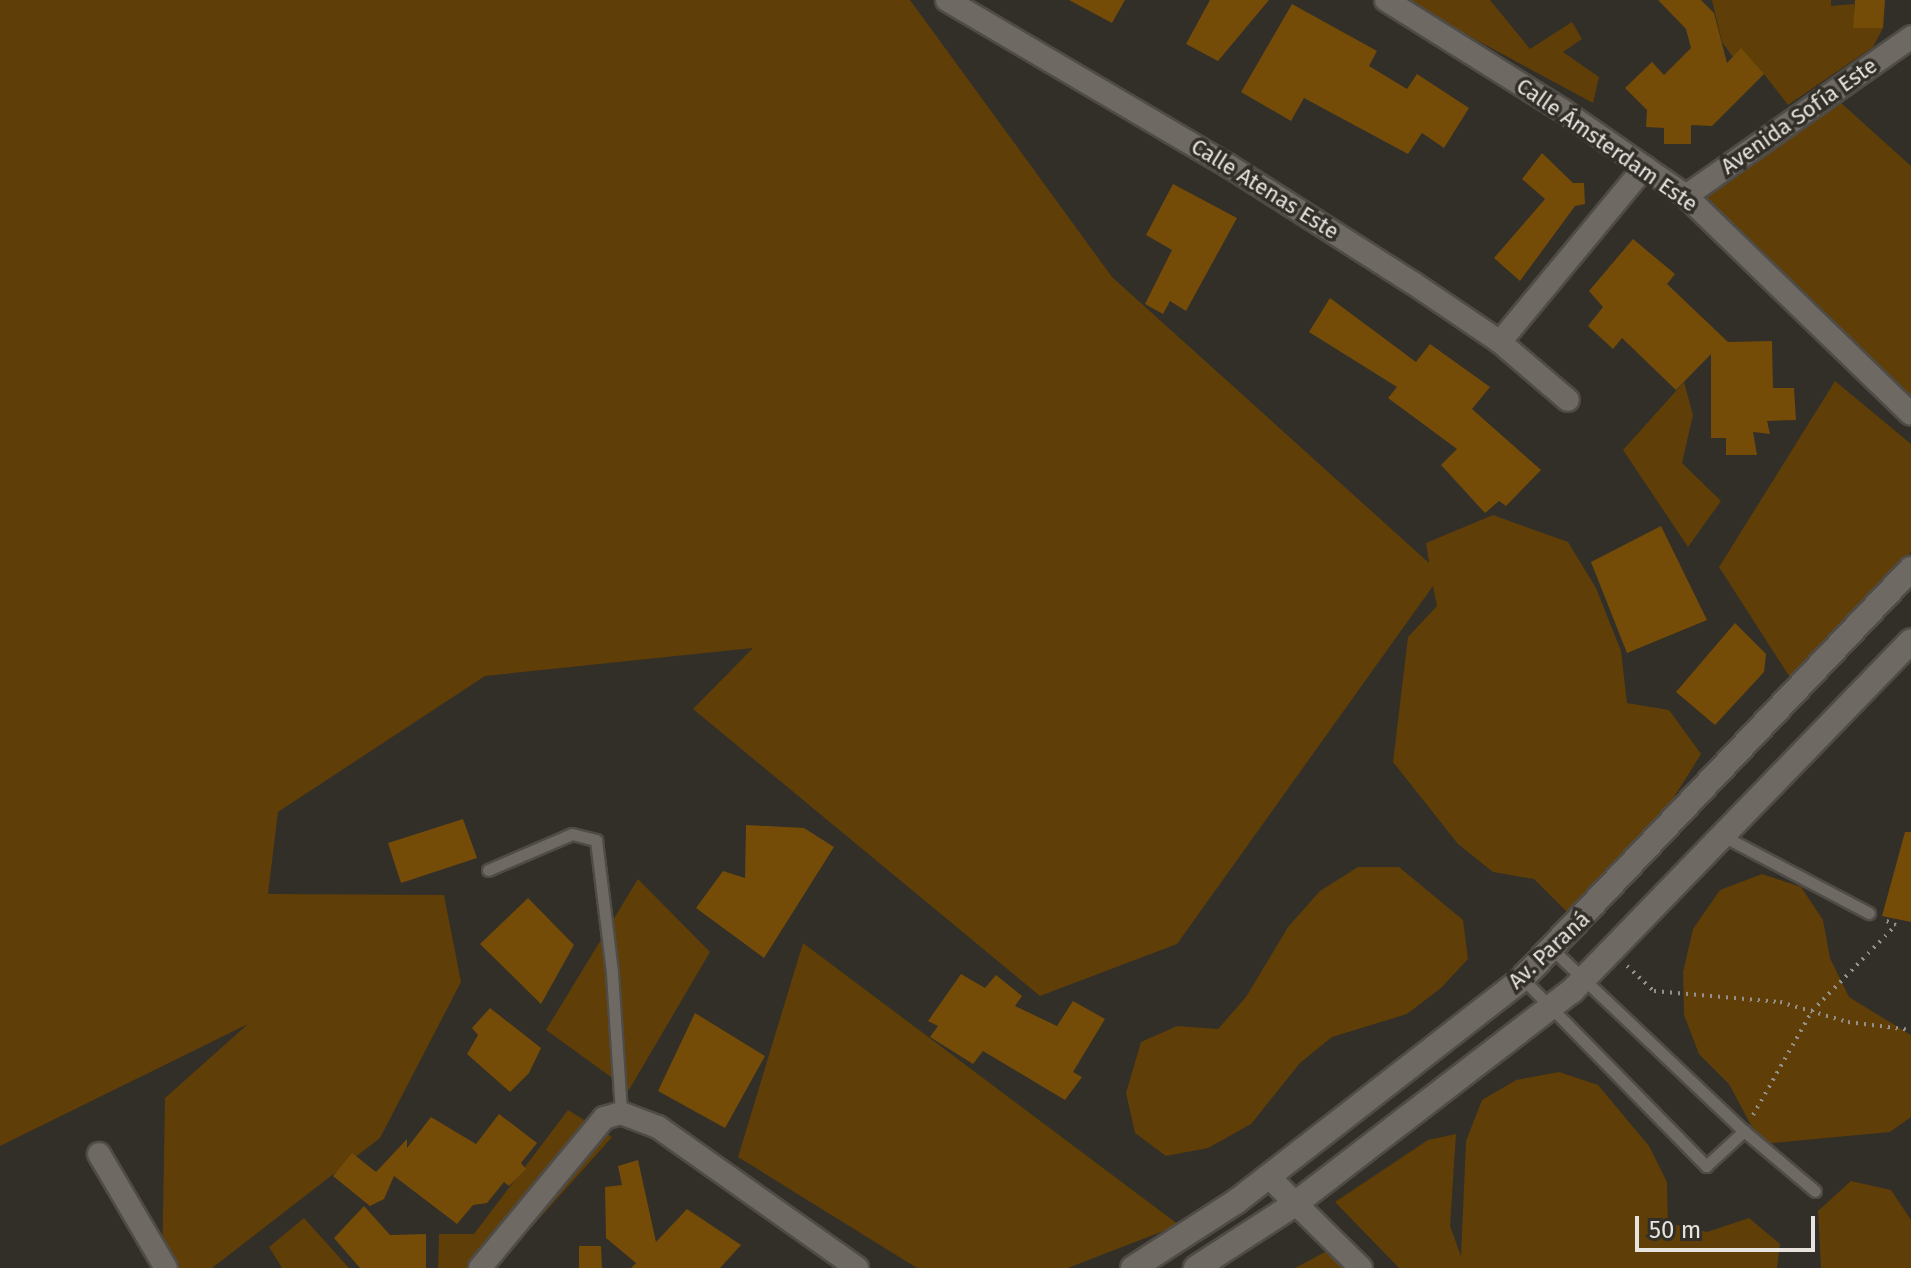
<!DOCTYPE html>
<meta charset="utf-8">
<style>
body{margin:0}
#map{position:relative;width:1911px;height:1268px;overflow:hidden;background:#322e28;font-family:"Fira Sans",sans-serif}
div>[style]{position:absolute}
.green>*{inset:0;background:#5f3e08}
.building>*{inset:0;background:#744c07}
.path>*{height:4px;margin-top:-2px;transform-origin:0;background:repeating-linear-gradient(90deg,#94918c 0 2px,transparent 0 8px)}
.roads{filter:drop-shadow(2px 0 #4f4c47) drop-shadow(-2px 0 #4f4c47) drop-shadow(0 2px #4f4c47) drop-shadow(0 -2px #4f4c47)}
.lane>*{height:11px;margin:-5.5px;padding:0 5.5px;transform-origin:5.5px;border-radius:5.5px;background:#6e6963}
.street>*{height:22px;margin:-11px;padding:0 11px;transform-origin:11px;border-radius:11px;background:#6e6963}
.secondary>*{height:24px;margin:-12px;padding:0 12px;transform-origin:12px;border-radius:12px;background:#6e6963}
span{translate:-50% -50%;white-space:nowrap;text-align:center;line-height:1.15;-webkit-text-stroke:7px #322e28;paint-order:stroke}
.street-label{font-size:22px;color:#e7e4e0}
.scale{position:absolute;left:1635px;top:1216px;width:180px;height:36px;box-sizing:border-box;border:4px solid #e7e4e0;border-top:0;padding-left:10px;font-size:24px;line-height:28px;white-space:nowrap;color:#e7e4e0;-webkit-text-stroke:6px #322e28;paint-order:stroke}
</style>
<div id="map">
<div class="green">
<div style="clip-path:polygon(0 0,910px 0,1112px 277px,1429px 563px,1426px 543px,1493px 515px,1568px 542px,1596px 588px,1621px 651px,1627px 703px,1669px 710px,1701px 754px,1645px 844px,1575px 920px,1534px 879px,1493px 872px,1458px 844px,1393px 762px,1408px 637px,1437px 606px,1433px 586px,1177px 944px,1040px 996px,693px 709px,753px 648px,485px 676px,278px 812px,268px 894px,444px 895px,461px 982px,380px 1138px,212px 1268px,162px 1268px,165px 1098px,248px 1024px,0 1146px)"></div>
<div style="clip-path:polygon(1402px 0,1490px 0,1530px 49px,1572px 22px,1582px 39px,1563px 52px,1599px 77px,1593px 103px)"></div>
<div style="clip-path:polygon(1712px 0,1831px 0,1831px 6px,1854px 4px,1854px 28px,1883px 28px,1873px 47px,1788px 105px,1764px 74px,1733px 57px,1722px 42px)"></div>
<div style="clip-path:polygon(1840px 102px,1911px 166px,1911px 404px,1907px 408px,1698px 188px)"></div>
<div style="clip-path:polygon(1835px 381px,1911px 444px,1911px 552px,1791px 679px,1719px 567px)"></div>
<div style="clip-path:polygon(1684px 382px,1693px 415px,1682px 463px,1721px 501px,1688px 547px,1623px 450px)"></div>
<div style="clip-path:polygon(1399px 867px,1463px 920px,1468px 959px,1441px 988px,1407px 1014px,1332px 1037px,1300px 1063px,1251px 1124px,1208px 1148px,1166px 1156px,1135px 1133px,1126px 1093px,1141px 1042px,1177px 1026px,1218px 1029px,1246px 997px,1288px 927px,1320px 891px,1358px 867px)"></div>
<div style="clip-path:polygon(1762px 874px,1801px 887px,1823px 920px,1830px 958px,1849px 997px,1911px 1035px,1911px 1117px,1890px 1132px,1761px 1144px,1729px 1084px,1699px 1054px,1684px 1015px,1683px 972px,1693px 929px,1720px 890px)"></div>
<div style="clip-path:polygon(638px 879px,710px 952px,629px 1090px,546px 1030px)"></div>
<div style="clip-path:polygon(803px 943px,1179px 1225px,1068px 1268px,917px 1268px,738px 1157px)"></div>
<div style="clip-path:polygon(1559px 1072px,1598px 1085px,1649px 1146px,1667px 1182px,1668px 1223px,1707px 1232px,1749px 1218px,1780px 1244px,1777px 1268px,1399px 1268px,1335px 1202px,1428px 1140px,1456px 1134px,1450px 1226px,1461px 1256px,1466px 1141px,1482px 1100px,1516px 1080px)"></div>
<div style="clip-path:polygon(568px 1110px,612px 1137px,495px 1268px,438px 1268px,439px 1234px,474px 1234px)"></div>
<div style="clip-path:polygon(1851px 1181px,1891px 1190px,1911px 1220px,1911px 1268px,1821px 1268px,1818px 1211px)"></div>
<div style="clip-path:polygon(304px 1218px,349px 1268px,282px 1268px,269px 1247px)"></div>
<div style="clip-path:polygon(1346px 1241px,1353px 1268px,1295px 1268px)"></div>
</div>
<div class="building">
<div style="clip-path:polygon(1069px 0,1125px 0,1112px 23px)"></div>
<div style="clip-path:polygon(1210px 0,1269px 0,1218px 61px,1186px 44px)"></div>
<div style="clip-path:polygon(1658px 0,1701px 0,1714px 13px,1727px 63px,1741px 48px,1764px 74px,1712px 126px,1691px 125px,1691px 144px,1664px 144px,1664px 128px,1646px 127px,1647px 110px,1625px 88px,1652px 62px,1664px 75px,1691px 48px,1686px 29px)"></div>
<div style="clip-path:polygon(1855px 0,1885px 0,1883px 28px,1853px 28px)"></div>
<div style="clip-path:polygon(1292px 4px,1377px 51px,1369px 66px,1407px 89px,1417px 74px,1469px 108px,1444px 148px,1422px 133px,1408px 154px,1304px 98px,1291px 121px,1241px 92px)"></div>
<div style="clip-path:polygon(1542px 153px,1573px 183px,1584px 183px,1585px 204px,1575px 206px,1520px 281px,1494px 258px,1545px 199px,1522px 179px)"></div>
<div style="clip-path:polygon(1173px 184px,1237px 218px,1186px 311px,1170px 301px,1163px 314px,1145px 304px,1172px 250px,1146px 235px)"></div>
<div style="clip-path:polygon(1633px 239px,1675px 274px,1667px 284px,1728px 342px,1772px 341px,1773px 388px,1794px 388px,1796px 420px,1767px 421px,1770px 434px,1753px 432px,1757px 455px,1726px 455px,1726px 438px,1711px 438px,1711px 354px,1676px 390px,1622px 338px,1613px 349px,1588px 326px,1603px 307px,1589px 291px)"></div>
<div style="clip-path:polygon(1330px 298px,1416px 362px,1430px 344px,1490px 387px,1472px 409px,1541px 470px,1506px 506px,1499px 501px,1485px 513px,1441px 465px,1457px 449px,1388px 398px,1397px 387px,1309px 332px)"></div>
<div style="clip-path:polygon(1661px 526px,1707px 620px,1627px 653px,1591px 562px)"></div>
<div style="clip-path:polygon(1735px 623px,1766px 654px,1764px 672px,1715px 725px,1676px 692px)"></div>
<div style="clip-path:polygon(463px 819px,477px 858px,401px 883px,388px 843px)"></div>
<div style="clip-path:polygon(746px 825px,804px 828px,834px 847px,764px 958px,696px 908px,723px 871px,745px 878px)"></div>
<div style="clip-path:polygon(1905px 832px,1911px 832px,1911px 922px,1882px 916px)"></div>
<div style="clip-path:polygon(528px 898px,574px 945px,541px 1004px,480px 944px)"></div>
<div style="clip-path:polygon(961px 974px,985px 988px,996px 975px,1022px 996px,1015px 1006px,1057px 1026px,1073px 1001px,1105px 1019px,1073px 1072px,1082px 1077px,1065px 1100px,983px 1051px,973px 1064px,930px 1037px,938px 1026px,928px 1021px)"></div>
<div style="clip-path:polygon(490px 1008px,541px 1048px,529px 1073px,510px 1092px,467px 1054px,478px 1035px,472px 1028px)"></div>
<div style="clip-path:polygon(695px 1013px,765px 1056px,725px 1128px,658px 1091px)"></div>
<div style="clip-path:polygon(499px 1114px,537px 1143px,521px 1163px,526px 1169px,509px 1186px,504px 1182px,487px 1203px,473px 1205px,457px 1224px,394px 1176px,384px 1199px,370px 1206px,333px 1176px,352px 1153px,376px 1172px,407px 1139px,407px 1148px,431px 1117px,476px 1144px)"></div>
<div style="clip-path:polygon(638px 1160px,656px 1242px,687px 1209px,741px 1245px,720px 1268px,631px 1268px,636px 1263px,606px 1238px,605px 1187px,622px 1185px,618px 1166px)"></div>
<div style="clip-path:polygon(364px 1206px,390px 1235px,426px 1234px,426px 1268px,360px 1268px,334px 1238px)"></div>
<div style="clip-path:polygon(579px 1246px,601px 1246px,602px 1268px,579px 1268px)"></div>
</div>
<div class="path">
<div style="left:1627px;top:966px;width:37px;rotate:43deg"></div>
<div style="left:1654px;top:991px;width:126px;rotate:5deg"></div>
<div style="left:1780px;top:1002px;width:71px;rotate:16.4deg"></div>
<div style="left:1848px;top:1022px;width:64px;rotate:7.2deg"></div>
<div style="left:1753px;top:1115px;width:120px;rotate:-60.4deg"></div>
<div style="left:1812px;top:1011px;width:120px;rotate:-45.7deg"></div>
<div style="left:1896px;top:925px;width:15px;rotate:-157deg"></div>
</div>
<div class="roads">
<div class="lane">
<div style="left:1723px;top:836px;width:165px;rotate:27.8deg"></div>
<div style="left:488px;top:870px;width:91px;rotate:-23.2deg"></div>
<div style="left:572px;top:834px;width:25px;rotate:14deg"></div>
<div style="left:596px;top:840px;width:134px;rotate:83.1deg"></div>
<div style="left:612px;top:973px;width:140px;rotate:86.3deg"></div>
<div style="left:1553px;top:950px;width:263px;rotate:43.5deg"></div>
<div style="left:1744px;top:1131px;width:93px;rotate:40.2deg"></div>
<div style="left:1523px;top:979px;width:262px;rotate:45.6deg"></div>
<div style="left:1706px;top:1166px;width:52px;rotate:-42.6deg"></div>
</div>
<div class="street">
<div style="left:947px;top:0;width:327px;rotate:30.5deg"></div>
<div style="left:1229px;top:166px;width:218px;rotate:32.5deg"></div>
<div style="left:1413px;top:283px;width:105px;rotate:34.1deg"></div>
<div style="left:1500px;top:342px;width:89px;rotate:40.5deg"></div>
<div style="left:1386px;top:0;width:208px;rotate:32deg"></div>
<div style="left:1562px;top:110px;width:151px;rotate:34.7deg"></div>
<div style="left:1686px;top:196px;width:313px;rotate:44.1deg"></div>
<div style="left:1686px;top:196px;width:276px;rotate:-35.2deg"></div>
<div style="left:1500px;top:342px;width:227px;rotate:-50.4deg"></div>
<div style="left:99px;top:1154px;width:132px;rotate:59.6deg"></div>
<div style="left:1268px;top:1176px;width:131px;rotate:44.7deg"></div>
<div style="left:480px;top:1268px;width:195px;rotate:-50.4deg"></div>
<div style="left:604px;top:1118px;width:18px;rotate:-16deg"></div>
<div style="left:621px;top:1113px;width:40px;rotate:21deg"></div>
<div style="left:658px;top:1127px;width:244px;rotate:35.3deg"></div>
</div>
<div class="secondary">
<div style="left:1133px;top:1268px;width:124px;rotate:-32.8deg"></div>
<div style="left:1237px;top:1201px;width:363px;rotate:-37.9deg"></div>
<div style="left:1523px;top:978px;width:564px;rotate:-46.51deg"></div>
<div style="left:1196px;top:1268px;width:118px;rotate:-32.9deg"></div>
<div style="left:1295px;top:1204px;width:349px;rotate:-37.6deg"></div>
<div style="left:1572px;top:991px;width:487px;rotate:-45.9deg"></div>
</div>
</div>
<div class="street-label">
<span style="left:1799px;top:116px;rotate:-35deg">Avenida Sofía Este</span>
<span style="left:1607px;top:145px;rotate:35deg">Calle Ámsterdam Este</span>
<span style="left:1265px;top:189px;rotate:32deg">Calle Atenas Este</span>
<span style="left:1549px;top:950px;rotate:-43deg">Av. Paraná</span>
</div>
<div class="scale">50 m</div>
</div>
